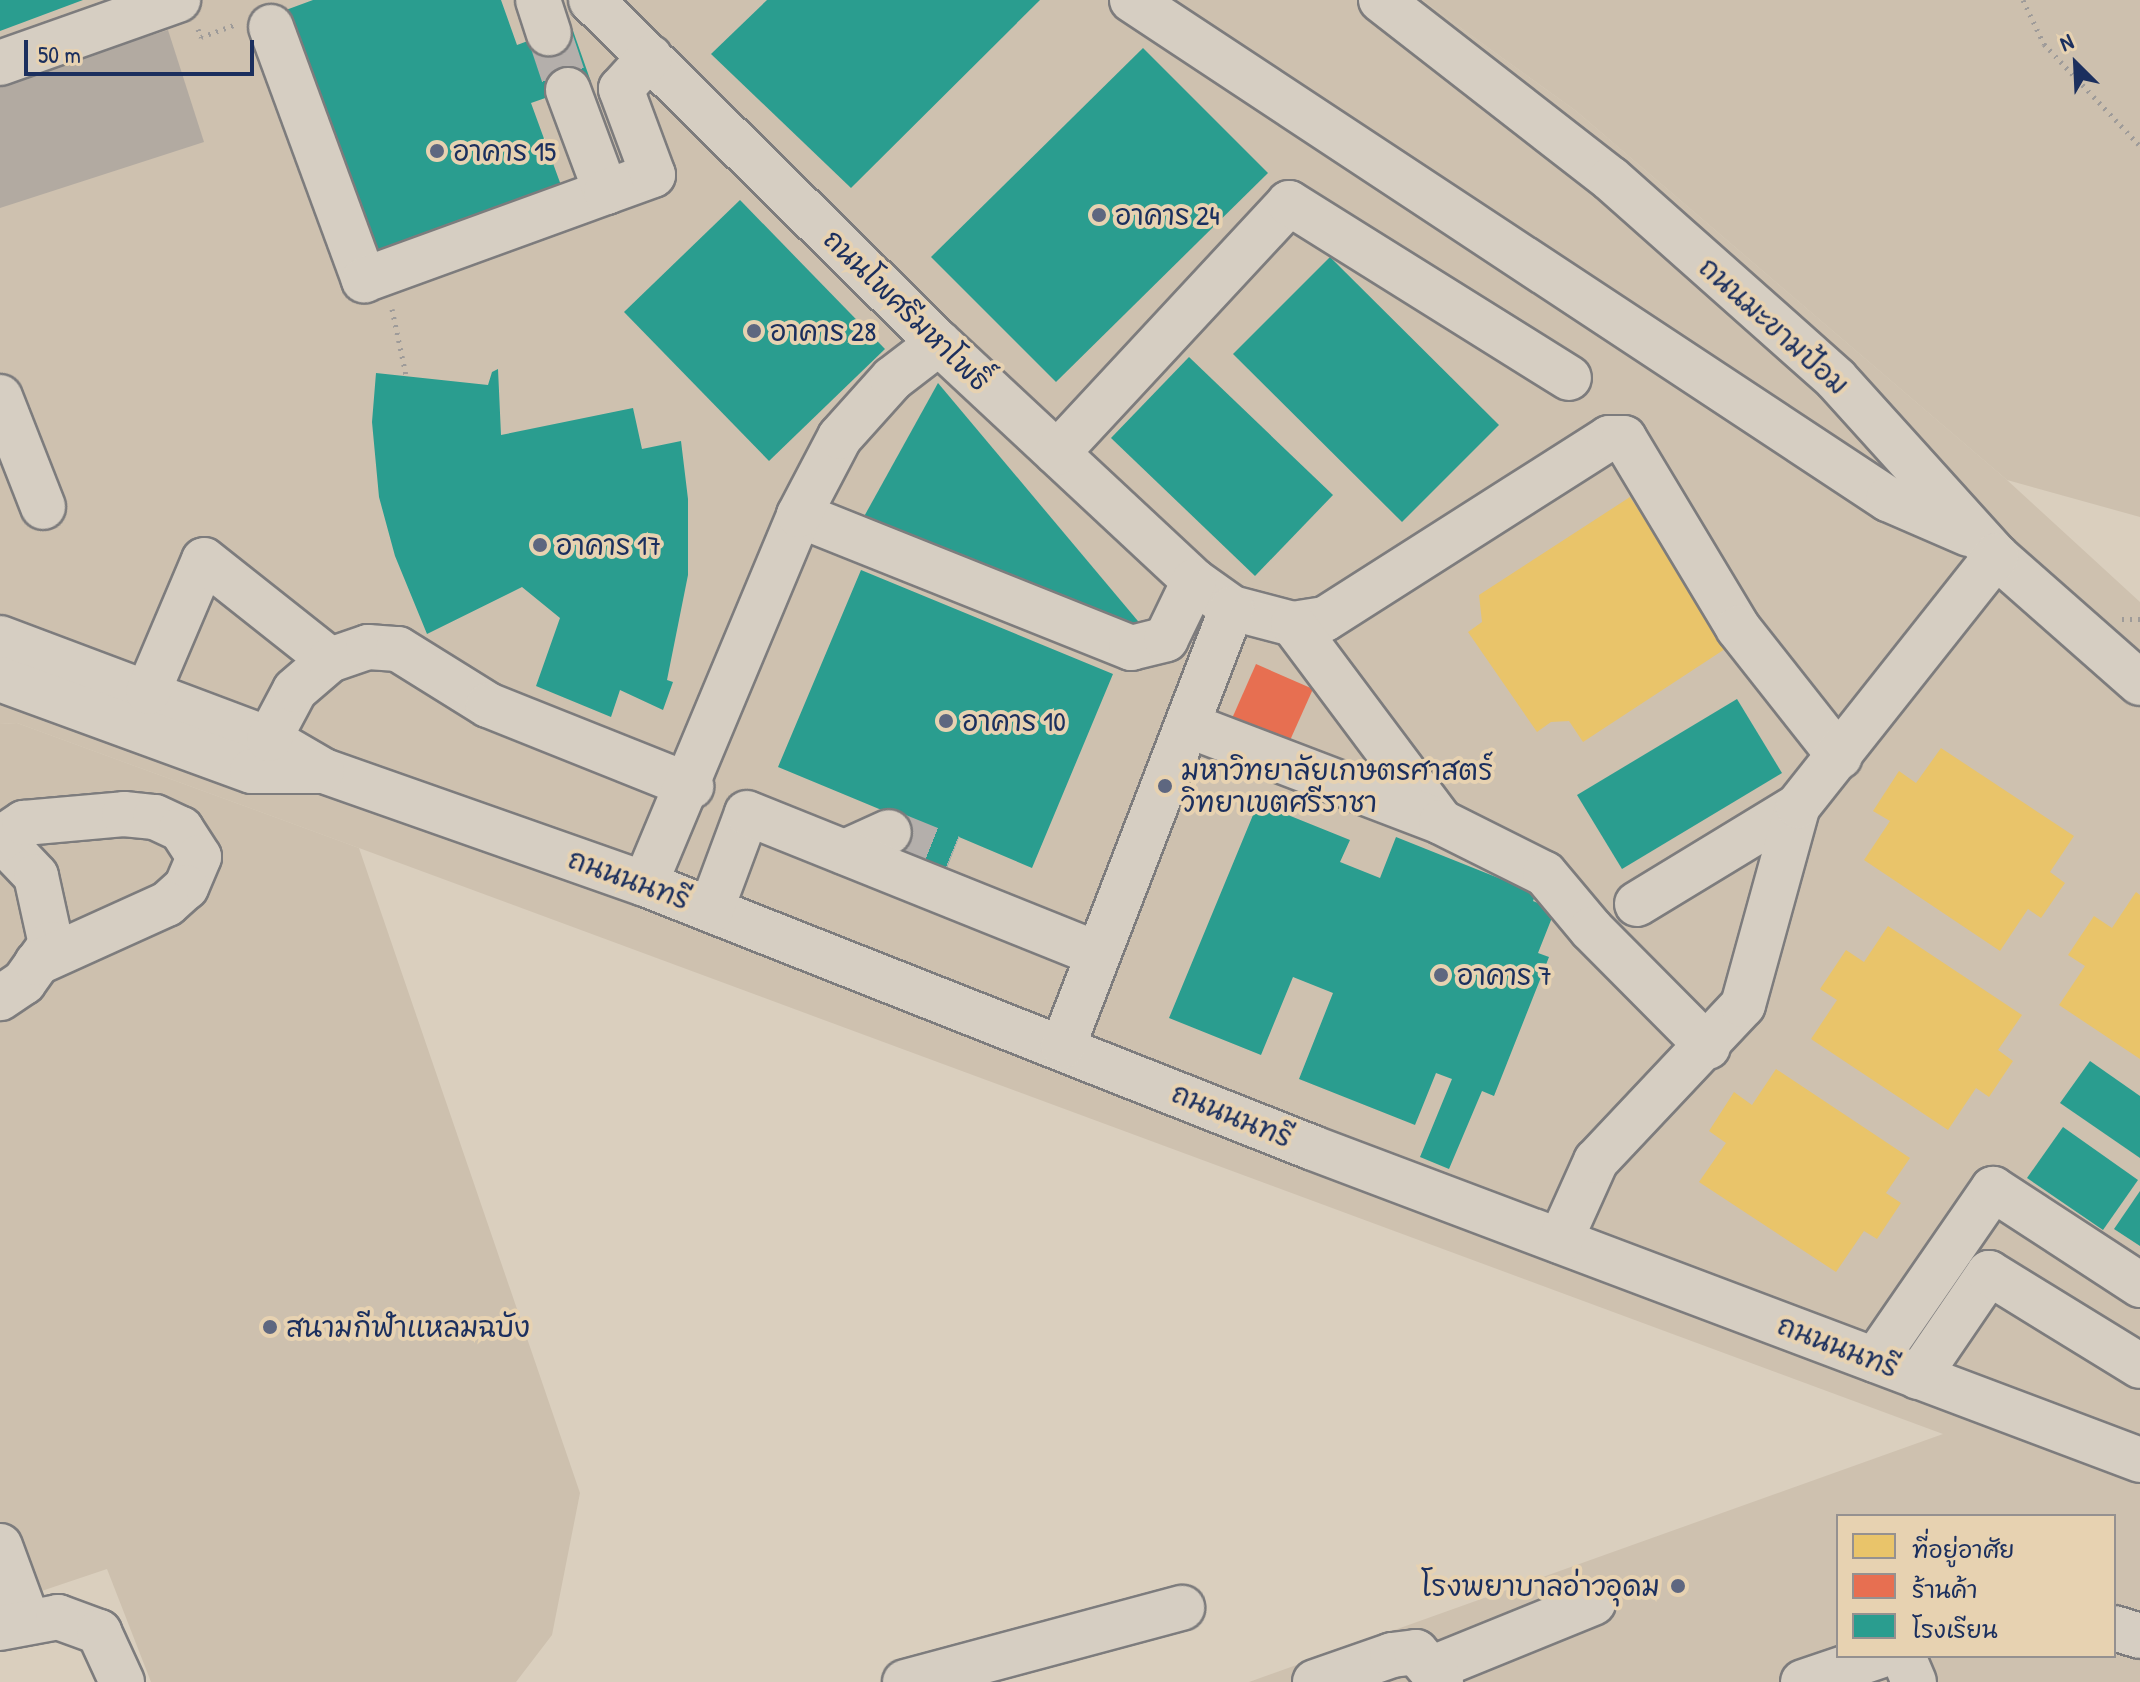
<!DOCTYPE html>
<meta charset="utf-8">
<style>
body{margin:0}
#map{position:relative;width:2140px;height:1682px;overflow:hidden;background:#dacfbe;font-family:"Patrick Hand","Playpen Sans Thai",sans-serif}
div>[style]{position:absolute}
.built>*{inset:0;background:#cec1af}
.green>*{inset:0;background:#cdc0ae}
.water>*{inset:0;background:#b2aaa1}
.homes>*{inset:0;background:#e9c46a}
.shops>*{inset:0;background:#e76f51}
.schools>*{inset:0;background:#2a9d8f}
.minor-tunnel>*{height:44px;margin-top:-22px;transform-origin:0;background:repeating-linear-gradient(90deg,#b4afab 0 44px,transparent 0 66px)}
.path>*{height:5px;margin-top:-2.5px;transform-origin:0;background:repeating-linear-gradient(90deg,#9e9b99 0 2px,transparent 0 8px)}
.roads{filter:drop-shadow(2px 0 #7d7c7d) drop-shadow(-2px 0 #7d7c7d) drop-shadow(0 2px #7d7c7d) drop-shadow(0 -2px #7d7c7d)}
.minor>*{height:44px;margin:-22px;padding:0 22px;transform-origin:22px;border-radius:22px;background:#d6cec2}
.dots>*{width:22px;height:22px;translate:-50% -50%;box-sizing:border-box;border:4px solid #e7d2b1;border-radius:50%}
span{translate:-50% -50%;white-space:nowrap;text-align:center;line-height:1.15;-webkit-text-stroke:8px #e7d2b1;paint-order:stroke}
.poi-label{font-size:28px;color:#1b2f5e}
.left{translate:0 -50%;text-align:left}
.right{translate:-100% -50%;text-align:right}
.street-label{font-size:28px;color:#1b2f5e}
.legend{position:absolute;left:1836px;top:1514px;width:280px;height:144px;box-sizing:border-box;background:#e7d2b1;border:2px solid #959190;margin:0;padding:10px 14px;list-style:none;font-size:24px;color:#1b2f5e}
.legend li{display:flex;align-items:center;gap:16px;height:40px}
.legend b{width:40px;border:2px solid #959190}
.north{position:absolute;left:2036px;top:24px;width:80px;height:80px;-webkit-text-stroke:6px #e7d2b1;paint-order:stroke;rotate:336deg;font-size:22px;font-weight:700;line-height:32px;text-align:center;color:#1b2f5e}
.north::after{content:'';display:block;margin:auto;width:28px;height:36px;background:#1b2f5e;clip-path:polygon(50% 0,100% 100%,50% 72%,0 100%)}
.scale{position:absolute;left:24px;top:40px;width:230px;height:36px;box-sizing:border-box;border:4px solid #1b2f5e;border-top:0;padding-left:10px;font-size:24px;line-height:28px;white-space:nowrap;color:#1b2f5e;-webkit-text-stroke:6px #e7d2b1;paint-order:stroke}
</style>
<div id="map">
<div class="built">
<div style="clip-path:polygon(evenodd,0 0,1422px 0,1576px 111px,2007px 480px,2140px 602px,2140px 1682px,1249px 1682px,1943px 1434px,359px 848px,17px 723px,0 724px,0 0,1838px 1516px,2114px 1516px,2114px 1656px,1838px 1656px,1838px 1516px)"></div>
</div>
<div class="green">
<div style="clip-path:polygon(1422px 0,2140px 0,2140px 517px,2007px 480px,1576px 111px)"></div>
<div style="clip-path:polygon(17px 723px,359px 848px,580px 1493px,552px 1635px,516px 1682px,151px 1682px,107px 1569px,0 1605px,0 724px)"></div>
</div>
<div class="water">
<div style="clip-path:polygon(168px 30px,204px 142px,0 208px,0 84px)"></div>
</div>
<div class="homes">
<div style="clip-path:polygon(1630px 497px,1728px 647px,1583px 742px,1569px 721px,1551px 722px,1537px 732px,1468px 632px,1482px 622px,1479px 595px)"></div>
<div style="clip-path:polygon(1941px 748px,2074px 836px,2050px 872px,2065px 883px,2041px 918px,2028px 909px,2000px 951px,1864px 860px,1890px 821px,1873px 811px,1899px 771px,1916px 783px)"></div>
<div style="clip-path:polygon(2136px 892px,2140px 895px,2140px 1059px,2059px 1005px,2085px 966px,2068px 955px,2094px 916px,2112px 928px)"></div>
<div style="clip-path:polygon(1888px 926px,2022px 1015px,1998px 1050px,2013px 1061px,1989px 1097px,1976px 1088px,1948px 1130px,1811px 1039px,1837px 1000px,1820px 989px,1846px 950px,1864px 962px)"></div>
<div style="clip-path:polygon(1776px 1069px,1910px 1158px,1886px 1193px,1901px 1203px,1877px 1239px,1864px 1231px,1836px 1272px,1699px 1182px,1726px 1143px,1709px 1131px,1734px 1092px,1752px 1105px)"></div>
</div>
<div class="shops">
<div style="clip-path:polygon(1256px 664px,1313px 689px,1287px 747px,1230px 723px)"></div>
</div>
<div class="schools">
<div style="clip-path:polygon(0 0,83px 0,0 31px)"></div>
<div style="clip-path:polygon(313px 0,501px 0,517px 45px,571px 25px,591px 82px,531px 103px,566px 199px,368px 271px,275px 14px)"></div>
<div style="clip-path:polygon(767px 0,1040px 0,851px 188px,711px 54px)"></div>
<div style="clip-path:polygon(1143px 48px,1268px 173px,1056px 382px,931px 257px)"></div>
<div style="clip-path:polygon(740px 200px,885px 349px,769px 461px,624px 312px)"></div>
<div style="clip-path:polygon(1330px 257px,1499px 425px,1402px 522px,1233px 354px)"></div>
<div style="clip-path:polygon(1189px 357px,1333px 495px,1255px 576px,1111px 438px)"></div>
<div style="clip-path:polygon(498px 369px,501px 435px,633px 408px,642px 449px,681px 441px,688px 499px,688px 575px,667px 680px,673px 682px,663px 710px,620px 690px,611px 717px,536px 686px,560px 618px,522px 587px,427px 634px,395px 556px,379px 497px,372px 422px,376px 373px,488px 385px,492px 372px)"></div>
<div style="clip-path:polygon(938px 383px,1148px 633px,861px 522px)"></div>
<div style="clip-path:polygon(861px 570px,1113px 674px,1032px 868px,959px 837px,946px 870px,884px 844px,896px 816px,778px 767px)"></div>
<div style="clip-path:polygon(1737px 699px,1782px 773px,1622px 869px,1577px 795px)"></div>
<div style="clip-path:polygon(1258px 803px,1350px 840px,1340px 862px,1380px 878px,1396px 837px,1536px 893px,1533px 901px,1555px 910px,1538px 953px,1549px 957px,1494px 1096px,1482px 1091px,1449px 1169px,1420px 1157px,1452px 1079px,1436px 1073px,1415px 1125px,1299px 1079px,1333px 993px,1293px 977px,1261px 1055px,1169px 1018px)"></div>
<div style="clip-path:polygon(2090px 1061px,2140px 1096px,2140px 1158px,2060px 1103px)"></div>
<div style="clip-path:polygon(2063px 1127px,2138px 1180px,2103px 1230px,2027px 1178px)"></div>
<div style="clip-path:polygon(2140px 1191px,2140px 1246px,2114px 1229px)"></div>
</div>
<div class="minor-tunnel">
<div style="left:549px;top:33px;width:60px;rotate:71.6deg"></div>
<div style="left:889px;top:832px;width:67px;rotate:22deg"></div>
</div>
<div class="path">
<div style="left:2023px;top:0;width:49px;rotate:64.5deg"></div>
<div style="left:2044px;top:44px;width:140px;rotate:46.7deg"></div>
<div style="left:198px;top:29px;width:9px;rotate:69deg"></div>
<div style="left:201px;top:37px;width:37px;rotate:-20deg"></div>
<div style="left:392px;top:309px;width:67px;rotate:78deg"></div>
<div style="left:2122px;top:619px;width:18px"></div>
</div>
<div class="roads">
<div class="minor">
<div style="left:538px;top:0;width:35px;rotate:72deg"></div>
<div style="left:591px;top:0;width:489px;rotate:44.6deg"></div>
<div style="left:939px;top:343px;width:349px;rotate:43deg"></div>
<div style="left:1194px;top:581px;width:47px;rotate:35.4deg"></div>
<div style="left:1232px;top:608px;width:63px;rotate:14.7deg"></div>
<div style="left:1293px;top:624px;width:32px;rotate:-9deg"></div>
<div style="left:1325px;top:619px;width:337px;rotate:-32.5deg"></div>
<div style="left:1609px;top:438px;width:15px"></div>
<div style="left:1624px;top:438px;width:222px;rotate:59deg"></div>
<div style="left:1738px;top:628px;width:164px;rotate:51.7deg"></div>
<div style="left:1132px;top:0;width:906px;rotate:33.43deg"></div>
<div style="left:1888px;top:499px;width:88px;rotate:23.4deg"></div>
<div style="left:1381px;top:0;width:291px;rotate:37.9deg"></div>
<div style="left:1611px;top:179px;width:301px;rotate:41.6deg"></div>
<div style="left:1836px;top:379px;width:239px;rotate:47.9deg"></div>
<div style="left:1996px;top:556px;width:192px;rotate:41.4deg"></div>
<div style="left:271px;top:27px;width:270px;rotate:69.8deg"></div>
<div style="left:364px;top:280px;width:258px;rotate:-20deg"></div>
<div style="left:0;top:63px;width:189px;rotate:-19.5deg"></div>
<div style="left:568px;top:90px;width:109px;rotate:69.6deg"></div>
<div style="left:606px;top:192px;width:50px;rotate:-19.9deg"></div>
<div style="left:653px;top:175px;width:92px;rotate:-110.4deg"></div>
<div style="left:621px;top:89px;width:43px;rotate:-47.8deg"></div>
<div style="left:0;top:397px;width:118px;rotate:68.6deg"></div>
<div style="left:1057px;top:453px;width:341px;rotate:-47.1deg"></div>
<div style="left:1289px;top:203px;width:330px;rotate:32deg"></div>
<div style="left:799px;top:515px;width:358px;rotate:21.8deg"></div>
<div style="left:1131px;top:648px;width:36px;rotate:-14deg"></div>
<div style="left:1166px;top:639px;width:64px;rotate:-64.2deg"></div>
<div style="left:1293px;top:624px;width:247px;rotate:53.2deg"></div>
<div style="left:0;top:638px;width:287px;rotate:20.6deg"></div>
<div style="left:269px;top:739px;width:64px;rotate:30.2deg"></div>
<div style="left:324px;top:771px;width:340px;rotate:19.4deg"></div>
<div style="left:645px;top:884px;width:718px;rotate:21.56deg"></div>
<div style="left:1313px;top:1148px;width:884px;rotate:20.67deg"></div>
<div style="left:0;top:679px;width:268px;rotate:20.1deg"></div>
<div style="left:252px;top:771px;width:70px"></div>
<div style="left:148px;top:692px;width:143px;rotate:-67deg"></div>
<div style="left:204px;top:560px;width:161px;rotate:38.4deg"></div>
<div style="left:1190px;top:726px;width:269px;rotate:20.9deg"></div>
<div style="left:1441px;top:822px;width:116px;rotate:26.6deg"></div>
<div style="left:1545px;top:874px;width:72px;rotate:50.1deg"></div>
<div style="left:1591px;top:929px;width:166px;rotate:45.2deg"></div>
<div style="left:269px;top:739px;width:55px;rotate:-62deg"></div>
<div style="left:295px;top:690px;width:46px;rotate:-40.6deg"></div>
<div style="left:330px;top:660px;width:40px;rotate:-18.9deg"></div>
<div style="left:368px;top:647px;width:30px;rotate:4deg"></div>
<div style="left:398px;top:649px;width:106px;rotate:31.9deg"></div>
<div style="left:488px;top:705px;width:219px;rotate:21.8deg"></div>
<div style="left:0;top:838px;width:52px;rotate:46.5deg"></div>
<div style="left:36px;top:876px;width:70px;rotate:77.6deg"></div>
<div style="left:51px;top:944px;width:47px;rotate:125.4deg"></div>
<div style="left:24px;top:982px;width:29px;rotate:146deg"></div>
<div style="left:0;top:839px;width:29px;rotate:-34deg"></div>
<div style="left:24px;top:823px;width:100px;rotate:-5.1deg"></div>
<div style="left:124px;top:814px;width:31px;rotate:6deg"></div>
<div style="left:155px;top:817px;width:29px;rotate:25deg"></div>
<div style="left:181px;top:829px;width:33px;rotate:57deg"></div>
<div style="left:199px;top:857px;width:33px;rotate:113deg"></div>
<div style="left:186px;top:887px;width:25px;rotate:138deg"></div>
<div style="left:167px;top:904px;width:143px;rotate:155.6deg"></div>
<div style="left:845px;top:852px;width:48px;rotate:-24.4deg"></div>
<div style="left:645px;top:884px;width:400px;rotate:-67.3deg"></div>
<div style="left:799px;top:515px;width:88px;rotate:-62.3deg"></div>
<div style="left:840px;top:437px;width:78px;rotate:-48.1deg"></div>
<div style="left:892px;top:379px;width:59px;rotate:-37.5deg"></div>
<div style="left:1637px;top:904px;width:188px;rotate:-31.3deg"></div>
<div style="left:711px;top:910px;width:103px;rotate:-69.6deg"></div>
<div style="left:747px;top:813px;width:377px;rotate:21.9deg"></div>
<div style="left:1063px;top:1046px;width:469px;rotate:-68.9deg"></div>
<div style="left:1560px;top:1241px;width:88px;rotate:-65.8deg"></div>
<div style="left:1596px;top:1161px;width:214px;rotate:-46.7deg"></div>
<div style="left:1743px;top:1005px;width:206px;rotate:-74.6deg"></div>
<div style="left:1798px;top:806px;width:319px;rotate:-51.6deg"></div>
<div style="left:1875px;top:1360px;width:208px;rotate:-55.4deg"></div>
<div style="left:1993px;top:1189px;width:176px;rotate:33.1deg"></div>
<div style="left:1918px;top:1377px;width:126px;rotate:-55.7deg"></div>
<div style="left:1989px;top:1273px;width:177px;rotate:31.6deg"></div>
<div style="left:0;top:1546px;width:81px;rotate:69.8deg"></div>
<div style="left:0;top:1628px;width:59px;rotate:-10.7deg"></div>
<div style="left:58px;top:1617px;width:44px;rotate:20.1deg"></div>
<div style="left:99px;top:1632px;width:55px;rotate:65.3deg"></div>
<div style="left:2114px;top:1628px;width:27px;rotate:17deg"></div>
<div style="left:1903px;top:1656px;width:28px;rotate:67deg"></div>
<div style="left:1433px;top:1668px;width:173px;rotate:-22.1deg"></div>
<div style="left:905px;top:1682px;width:287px;rotate:-15deg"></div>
<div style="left:1315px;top:1682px;width:82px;rotate:-19.3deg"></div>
<div style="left:1392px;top:1655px;width:24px;rotate:-7deg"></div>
<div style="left:1416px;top:1652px;width:39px;rotate:50deg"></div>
<div style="left:1803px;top:1682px;width:81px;rotate:-18.7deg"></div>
</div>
</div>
<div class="dots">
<div style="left:437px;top:151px;background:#5e6780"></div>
<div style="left:1099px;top:215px;background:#5e6780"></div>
<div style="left:754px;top:331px;background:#5e6780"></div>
<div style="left:540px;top:545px;background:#5e6780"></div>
<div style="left:946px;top:721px;background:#5e6780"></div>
<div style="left:1165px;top:786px;background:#5e6780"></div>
<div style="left:1441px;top:975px;background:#5e6780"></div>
<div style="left:270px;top:1327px;background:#5e6780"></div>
<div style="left:1678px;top:1586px;background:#5e6780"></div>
</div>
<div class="poi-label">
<span class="left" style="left:453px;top:151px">อาคาร 15</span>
<span class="left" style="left:1115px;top:215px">อาคาร 24</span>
<span class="left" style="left:770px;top:331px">อาคาร 28</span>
<span class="left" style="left:556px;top:545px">อาคาร 17</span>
<span class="left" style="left:962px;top:721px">อาคาร 10</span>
<span class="left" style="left:1181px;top:786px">มหาวิทยาลัยเกษตรศาสตร์<br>วิทยาเขตศรีราชา</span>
<span class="left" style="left:1457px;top:975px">อาคาร 7</span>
<span class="left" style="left:286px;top:1327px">สนามกีฬาแหลมฉบัง</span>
<span class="right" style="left:1660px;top:1586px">โรงพยาบาลอ่าวอุดม</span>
</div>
<div class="street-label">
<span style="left:907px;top:310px;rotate:44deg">ถนนโพศรีมหาโพธิ์</span>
<span style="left:1774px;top:326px;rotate:42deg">ถนนมะขามป้อม</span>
<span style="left:629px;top:879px;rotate:20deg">ถนนนนทรี</span>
<span style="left:1232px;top:1115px;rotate:22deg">ถนนนนทรี</span>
<span style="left:1838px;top:1346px;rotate:21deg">ถนนนนทรี</span>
</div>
<ul class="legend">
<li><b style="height:22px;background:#e9c46a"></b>ที่อยู่อาศัย</li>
<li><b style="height:22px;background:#e76f51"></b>ร้านค้า</li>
<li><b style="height:22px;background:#2a9d8f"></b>โรงเรียน</li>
</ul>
<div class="north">N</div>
<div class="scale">50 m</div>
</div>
